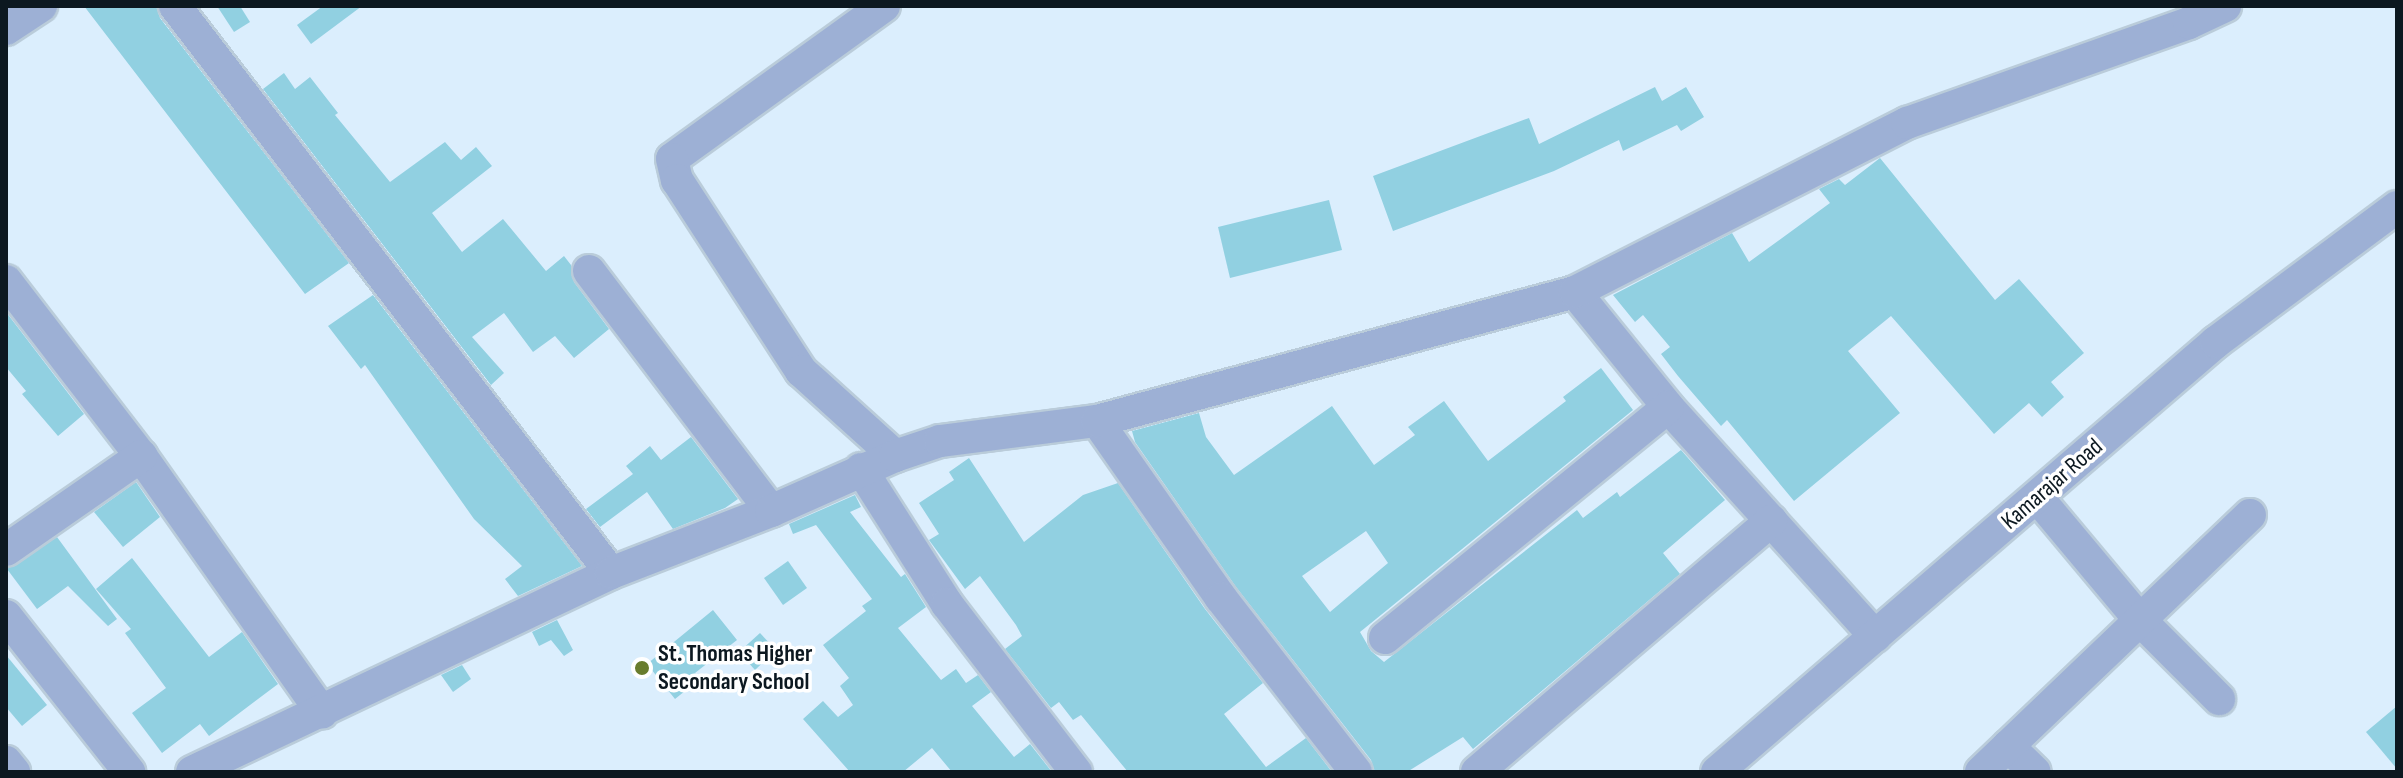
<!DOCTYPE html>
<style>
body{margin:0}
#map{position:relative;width:2403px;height:778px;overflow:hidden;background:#dbeefd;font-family:"Sofia Sans Condensed",sans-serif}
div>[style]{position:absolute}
.building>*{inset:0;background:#91d0e1}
.roads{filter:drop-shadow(2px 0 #baccda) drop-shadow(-2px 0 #baccda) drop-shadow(0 2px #baccda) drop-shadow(0 -2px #baccda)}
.minor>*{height:32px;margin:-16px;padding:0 16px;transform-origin:16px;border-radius:16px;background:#9db0d5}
.dots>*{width:22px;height:22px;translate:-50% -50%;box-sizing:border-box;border:4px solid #fff;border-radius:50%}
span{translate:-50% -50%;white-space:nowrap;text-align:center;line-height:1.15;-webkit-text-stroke:7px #fff;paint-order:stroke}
.street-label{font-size:24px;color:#0c1820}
.poi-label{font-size:24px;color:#0c1820;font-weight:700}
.left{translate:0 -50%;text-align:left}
.frame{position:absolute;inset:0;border:8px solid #0c1820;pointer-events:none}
</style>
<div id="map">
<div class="building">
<div style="clip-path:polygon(84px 6px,156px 6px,160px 18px,349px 263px,305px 294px)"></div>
<div style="clip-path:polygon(217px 6px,240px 6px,250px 22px,234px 32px)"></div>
<div style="clip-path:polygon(323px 6px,362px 6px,311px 44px,297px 25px)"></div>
<div style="clip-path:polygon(284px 73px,295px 89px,310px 77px,338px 113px,335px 115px,390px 182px,445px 142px,461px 160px,476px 147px,492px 166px,432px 213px,462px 252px,503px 219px,546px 271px,564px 256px,571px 265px,574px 282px,609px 329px,574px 358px,555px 336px,533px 352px,504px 313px,472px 337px,504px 373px,491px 385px,263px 89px)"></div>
<div style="clip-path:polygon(1655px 87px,1662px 101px,1686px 87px,1704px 117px,1681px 131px,1677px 125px,1623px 151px,1619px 140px,1554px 171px,1393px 231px,1373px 176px,1529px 118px,1539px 144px)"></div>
<div style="clip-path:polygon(1880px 158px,1995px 300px,2019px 279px,2084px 353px,2051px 382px,2064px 397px,2042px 417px,2029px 403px,1994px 434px,1891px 316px,1848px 351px,1900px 413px,1794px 501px,1727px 420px,1721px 426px,1678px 376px,1661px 354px,1670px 347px,1643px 315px,1635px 322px,1613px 295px,1732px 233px,1749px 262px,1830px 203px,1819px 189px,1839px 179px,1845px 185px)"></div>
<div style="clip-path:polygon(1329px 200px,1342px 250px,1230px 278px,1218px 227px)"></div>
<div style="clip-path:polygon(373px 295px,582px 566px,518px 596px,505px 579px,522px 566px,474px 519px,365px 365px,361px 369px,328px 326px)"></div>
<div style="clip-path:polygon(6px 312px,84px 414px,58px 436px,22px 394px,26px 391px,6px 367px)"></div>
<div style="clip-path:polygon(evenodd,1601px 368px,1633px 410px,1360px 632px,1371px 651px,1384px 662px,1577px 510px,1583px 518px,1617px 492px,1620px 497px,1681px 450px,1725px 500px,1663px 553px,1680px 574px,1473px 749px,1463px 737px,1407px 772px,1375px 772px,1371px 760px,1236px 587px,1135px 442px,1132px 431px,1199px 413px,1206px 437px,1234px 475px,1332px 406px,1374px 465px,1415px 435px,1408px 427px,1444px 401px,1488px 461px,1566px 401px,1563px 397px,1601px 368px,1366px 531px,1388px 563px,1330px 612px,1302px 576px,1366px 531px)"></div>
<div style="clip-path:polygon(691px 437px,738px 499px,725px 508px,673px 529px,647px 492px,600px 527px,586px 509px,633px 474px,626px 466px,650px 446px,661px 460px)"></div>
<div style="clip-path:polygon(969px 458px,1024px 542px,1083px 495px,1118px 483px,1205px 609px,1263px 683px,1224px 714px,1266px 767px,1306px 738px,1332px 772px,1128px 772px,1081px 715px,1073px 720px,1059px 702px,1051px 708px,1005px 649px,1022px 636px,1016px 625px,980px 576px,965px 589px,929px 540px,939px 534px,919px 503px,954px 480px,949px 472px)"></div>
<div style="clip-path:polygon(136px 482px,160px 517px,123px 547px,94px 512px)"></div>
<div style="clip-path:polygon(855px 495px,861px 507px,850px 512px,901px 577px,905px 574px,926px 607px,898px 628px,941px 680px,956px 669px,966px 683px,978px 675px,991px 692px,972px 706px,1014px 757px,1030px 744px,1052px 772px,952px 772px,932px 748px,903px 772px,850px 772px,803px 719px,823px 701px,838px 717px,853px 705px,840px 686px,849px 678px,823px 645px,866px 611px,862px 606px,872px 599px,816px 525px,793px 534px,789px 524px)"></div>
<div style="clip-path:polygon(57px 537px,117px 619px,108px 626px,68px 586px,37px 609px,7px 569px)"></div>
<div style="clip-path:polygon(132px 558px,209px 657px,242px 632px,278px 684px,209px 736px,200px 724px,162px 753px,132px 713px,166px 688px,125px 633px,131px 629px,96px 589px)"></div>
<div style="clip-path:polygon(788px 561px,807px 588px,783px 605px,764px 578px)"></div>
<div style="clip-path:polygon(713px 610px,737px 640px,695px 673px,700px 679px,675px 699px,647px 664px)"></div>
<div style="clip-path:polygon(557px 620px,573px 650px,564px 656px,551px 640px,539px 646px,532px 632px)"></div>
<div style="clip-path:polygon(760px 633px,776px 650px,755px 670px,739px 652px)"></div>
<div style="clip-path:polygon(6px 655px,47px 705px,22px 726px,6px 707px)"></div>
<div style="clip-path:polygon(462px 665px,471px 679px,453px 692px,441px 675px)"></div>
<div style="clip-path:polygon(2397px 706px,2397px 769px,2366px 732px)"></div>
</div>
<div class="roads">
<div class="minor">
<div style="left:175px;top:6px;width:715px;rotate:52.44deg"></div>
<div style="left:884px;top:6px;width:261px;rotate:144.2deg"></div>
<div style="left:672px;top:159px;width:22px;rotate:77deg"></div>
<div style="left:677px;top:180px;width:228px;rotate:57deg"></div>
<div style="left:801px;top:371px;width:127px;rotate:42.1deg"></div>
<div style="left:6px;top:29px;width:42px;rotate:-33.3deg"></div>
<div style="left:589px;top:271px;width:301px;rotate:52.8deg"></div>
<div style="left:6px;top:281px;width:221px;rotate:52.4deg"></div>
<div style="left:141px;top:456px;width:314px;rotate:54.8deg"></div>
<div style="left:1575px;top:292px;width:148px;rotate:51deg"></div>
<div style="left:1668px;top:407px;width:309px;rotate:47.9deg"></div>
<div style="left:1097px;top:421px;width:216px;rotate:55deg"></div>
<div style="left:1221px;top:598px;width:220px;rotate:52.2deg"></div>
<div style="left:861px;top:469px;width:160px;rotate:57.5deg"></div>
<div style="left:947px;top:604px;width:212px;rotate:52.5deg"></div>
<div style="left:2037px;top:497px;width:160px;rotate:50.1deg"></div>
<div style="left:2140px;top:620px;width:112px;rotate:45deg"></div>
<div style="left:6px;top:550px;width:165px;rotate:-34.8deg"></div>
<div style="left:6px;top:616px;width:199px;rotate:51.7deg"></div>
<div style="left:1385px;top:638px;width:365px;rotate:-39.2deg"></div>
<div style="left:2008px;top:746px;width:37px;rotate:44deg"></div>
<div style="left:6px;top:762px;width:13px;rotate:51deg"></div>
<div style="left:192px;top:772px;width:464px;rotate:-25.4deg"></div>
<div style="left:611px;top:573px;width:172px;rotate:-21.2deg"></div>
<div style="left:771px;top:511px;width:136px;rotate:-23.9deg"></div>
<div style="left:895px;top:456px;width:47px;rotate:-18.4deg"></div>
<div style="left:940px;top:441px;width:158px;rotate:-7.3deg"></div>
<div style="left:1097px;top:421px;width:495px;rotate:-15.1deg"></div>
<div style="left:1575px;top:292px;width:373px;rotate:-27deg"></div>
<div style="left:1907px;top:123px;width:299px;rotate:-19.5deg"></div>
<div style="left:2189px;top:23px;width:40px;rotate:-25deg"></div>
<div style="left:1477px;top:772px;width:387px;rotate:-40.5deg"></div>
<div style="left:1717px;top:772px;width:659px;rotate:-40.75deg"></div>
<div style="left:2216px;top:342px;width:226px;rotate:-36.7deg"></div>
<div style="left:1981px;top:772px;width:372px;rotate:-43.7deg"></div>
</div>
</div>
<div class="dots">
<div style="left:642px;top:668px;background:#687c2d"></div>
</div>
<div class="street-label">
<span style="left:2052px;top:484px;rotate:-41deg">Kamarajar Road</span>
</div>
<div class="poi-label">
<span class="left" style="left:658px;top:668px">St. Thomas Higher<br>Secondary School</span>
</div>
<div class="frame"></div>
</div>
